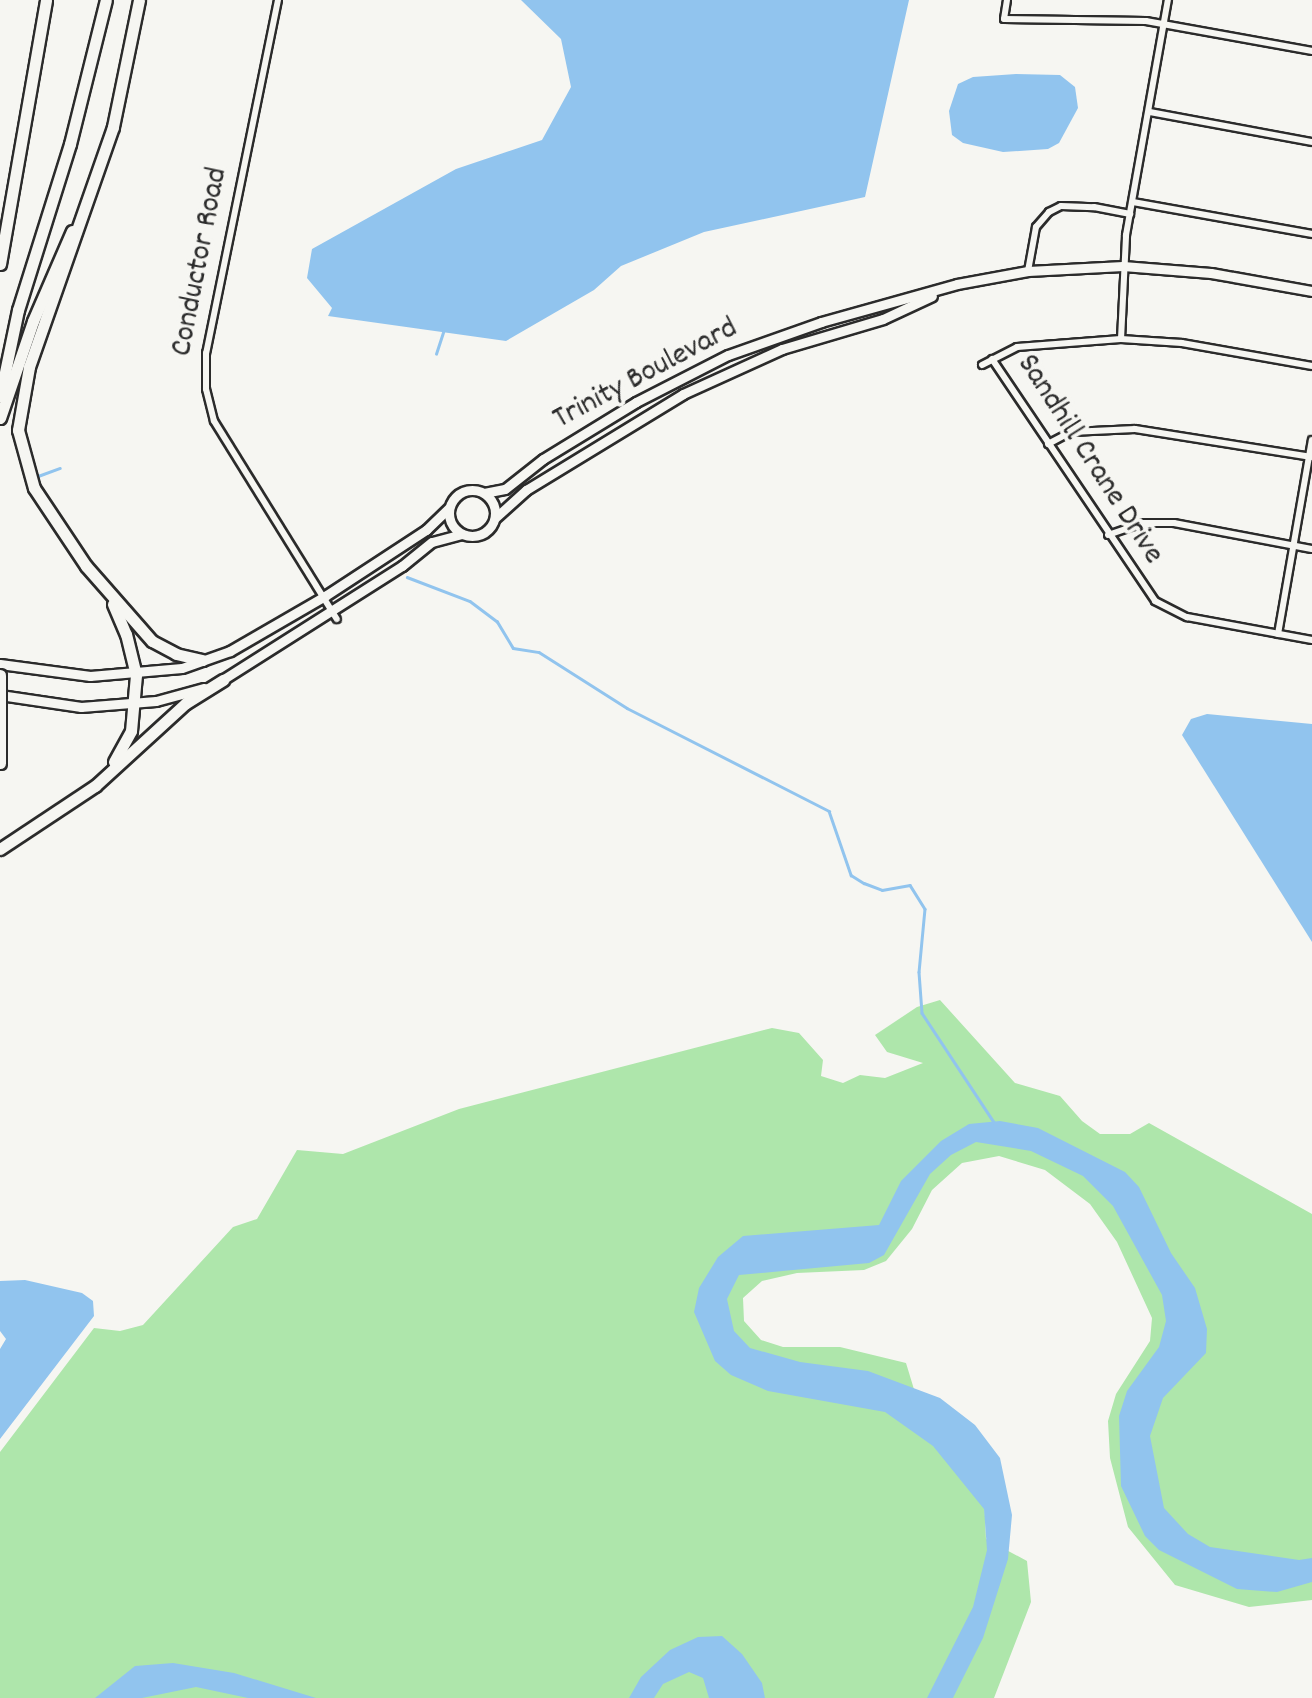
<!DOCTYPE html>
<style>
body{margin:0}
#map{position:relative;width:1312px;height:1698px;overflow:hidden;background:#f6f6f2;font-family:Dekko,sans-serif}
div>[style]{position:absolute}
.green>*{inset:0;background:#aee6ab}
.water>*{inset:0;background:#91c4ee}
.stream>*{height:2.5px;margin:-1.25px;padding:0 1.25px;transform-origin:1.25px;border-radius:1.25px;background:#91c4ee}
.roads{filter:drop-shadow(2px 0 #2b2b2b) drop-shadow(-2px 0 #2b2b2b) drop-shadow(0 2px #2b2b2b) drop-shadow(0 -2px #2b2b2b)}
.minor>*{height:6px;margin:-3px;padding:0 3px;transform-origin:3px;border-radius:3px;background:#f6f6f2}
.secondary>*{height:9px;margin:-4.5px;padding:0 4.5px;transform-origin:4.5px;border-radius:4.5px;background:#f6f6f2}
.secondary>.ring{margin:-4.5px;padding:0;box-sizing:content-box;background:none;border:9px solid #f6f6f2;border-radius:50%}
.motorway>*{height:11px;margin:-5.5px;padding:0 5.5px;transform-origin:5.5px;border-radius:5.5px;background:#f6f6f2}
.bridges{filter:drop-shadow(2px 0 #2b2b2b) drop-shadow(-2px 0 #2b2b2b) drop-shadow(0 2px #2b2b2b) drop-shadow(0 -2px #2b2b2b)}
.motorway-bridge>*{height:11px;margin:-5.5px;padding:0 5.5px;transform-origin:5.5px;border-radius:5.5px;background:#f6f6f2}
span{translate:-50% -50%;white-space:nowrap;text-align:center;line-height:1.15;-webkit-text-stroke:8px #f6f6f2;paint-order:stroke}
.street-label{font-size:32px;color:#2b2b2b}
</style>
<div id="map">
<div class="green">
<div style="clip-path:polygon(940px 1000px,1015px 1083px,1060px 1096px,1082px 1121px,1100px 1134px,1130px 1134px,1149px 1123px,1312px 1214px,1312px 1600px,1249px 1607px,1175px 1585px,1128px 1527px,1110px 1458px,1108px 1421px,1116px 1394px,1150px 1341px,1152px 1318px,1117px 1242px,1090px 1204px,1045px 1170px,999px 1156px,962px 1163px,932px 1190px,912px 1229px,886px 1261px,864px 1270px,797px 1273px,762px 1281px,743px 1298px,744px 1321px,761px 1340px,783px 1347px,840px 1347px,906px 1363px,920px 1409px,984px 1495px,986px 1539px,1027px 1561px,1031px 1602px,994px 1698px,0 1698px,0 1452px,94px 1328px,120px 1331px,143px 1325px,233px 1227px,257px 1219px,297px 1150px,343px 1154px,459px 1109px,772px 1028px,799px 1033px,823px 1060px,821px 1076px,843px 1083px,860px 1075px,885px 1078px,923px 1063px,887px 1052px,875px 1035px,917px 1007px)"></div>
</div>
<div class="water">
<div style="clip-path:polygon(521px 0,909px 0,865px 197px,704px 232px,621px 266px,594px 290px,506px 341px,328px 316px,332px 308px,307px 278px,312px 249px,456px 169px,542px 140px,571px 87px,561px 39px)"></div>
<div style="clip-path:polygon(1016px 74px,1060px 75px,1075px 87px,1078px 108px,1059px 143px,1048px 149px,1003px 152px,963px 143px,952px 135px,949px 111px,958px 84px,973px 77px)"></div>
<div style="clip-path:polygon(1207px 714px,1312px 724px,1312px 942px,1182px 735px,1191px 719px)"></div>
<div style="clip-path:polygon(1000px 1121px,1038px 1128px,1125px 1172px,1139px 1187px,1171px 1253px,1195px 1288px,1207px 1329px,1206px 1353px,1163px 1398px,1150px 1436px,1164px 1508px,1188px 1534px,1210px 1547px,1299px 1560px,1312px 1558px,1312px 1582px,1277px 1592px,1237px 1589px,1159px 1550px,1145px 1536px,1121px 1486px,1119px 1416px,1127px 1391px,1159px 1347px,1166px 1321px,1162px 1295px,1113px 1206px,1083px 1176px,1031px 1151px,976px 1142px,951px 1155px,930px 1174px,884px 1255px,869px 1263px,739px 1275px,727px 1299px,734px 1331px,750px 1348px,800px 1362px,868px 1371px,940px 1398px,975px 1425px,1000px 1458px,1012px 1515px,1008px 1559px,983px 1638px,953px 1698px,927px 1698px,973px 1607px,987px 1550px,984px 1509px,933px 1446px,885px 1412px,768px 1391px,731px 1375px,715px 1361px,694px 1312px,699px 1288px,718px 1257px,743px 1236px,879px 1225px,901px 1181px,941px 1141px,969px 1124px)"></div>
<div style="clip-path:polygon(25px 1280px,82px 1293px,93px 1301px,94px 1316px,0 1439px,0 1349px,6px 1339px,0 1331px,0 1281px)"></div>
<div style="clip-path:polygon(722px 1636px,742px 1654px,762px 1683px,765px 1698px,709px 1698px,703px 1678px,689px 1672px,663px 1684px,654px 1698px,629px 1698px,641px 1677px,670px 1650px,698px 1637px)"></div>
<div style="clip-path:polygon(173px 1663px,234px 1673px,316px 1698px,248px 1698px,196px 1687px,142px 1698px,95px 1698px,135px 1666px)"></div>
</div>
<div class="stream">
<div style="left:436px;top:354px;width:23px;rotate:-72deg"></div>
<div style="left:38px;top:476px;width:23px;rotate:-20deg"></div>
<div style="left:407px;top:577px;width:67px;rotate:20.9deg"></div>
<div style="left:470px;top:601px;width:34px;rotate:37deg"></div>
<div style="left:497px;top:621px;width:31px;rotate:59deg"></div>
<div style="left:513px;top:648px;width:26px;rotate:9deg"></div>
<div style="left:539px;top:652px;width:104px;rotate:32.5deg"></div>
<div style="left:627px;top:708px;width:227px;rotate:27deg"></div>
<div style="left:829px;top:811px;width:68px;rotate:71deg"></div>
<div style="left:851px;top:875px;width:15px;rotate:32deg"></div>
<div style="left:864px;top:883px;width:19px;rotate:21deg"></div>
<div style="left:882px;top:890px;width:28px;rotate:-10deg"></div>
<div style="left:910px;top:885px;width:28px;rotate:58deg"></div>
<div style="left:925px;top:909px;width:63px;rotate:95.4deg"></div>
<div style="left:919px;top:972px;width:41px;rotate:85.8deg"></div>
<div style="left:922px;top:1013px;width:131px;rotate:56.6deg"></div>
</div>
<div class="roads">
<div class="minor">
<div style="left:278px;top:0;width:360px;rotate:101.5deg"></div>
<div style="left:206px;top:353px;width:36px;rotate:90deg"></div>
<div style="left:206px;top:389px;width:33px;rotate:76deg"></div>
<div style="left:214px;top:421px;width:233px;rotate:58.2deg"></div>
<div style="left:1007px;top:0;width:19px;rotate:99deg"></div>
<div style="left:1004px;top:19px;width:142px;rotate:0.8deg"></div>
<div style="left:1146px;top:21px;width:169px;rotate:10.2deg"></div>
<div style="left:1150px;top:112px;width:165px;rotate:10.5deg"></div>
<div style="left:1133px;top:202px;width:182px;rotate:10.1deg"></div>
<div style="left:1028px;top:271px;width:45px;rotate:-79.7deg"></div>
<div style="left:1036px;top:227px;width:20px;rotate:-49deg"></div>
<div style="left:1049px;top:212px;width:13px;rotate:-27deg"></div>
<div style="left:1061px;top:206px;width:33px;rotate:2deg"></div>
<div style="left:1094px;top:207px;width:37px;rotate:11deg"></div>
<div style="left:1121px;top:339px;width:104px;rotate:-87.2deg"></div>
<div style="left:1126px;top:235px;width:239px;rotate:-79.9deg"></div>
<div style="left:992px;top:359px;width:292px;rotate:56deg"></div>
<div style="left:1155px;top:601px;width:36px;rotate:27deg"></div>
<div style="left:1187px;top:617px;width:127px;rotate:10.4deg"></div>
<div style="left:982px;top:365px;width:39px;rotate:-27deg"></div>
<div style="left:1017px;top:347px;width:104px;rotate:-4.4deg"></div>
<div style="left:1121px;top:339px;width:61px;rotate:3.8deg"></div>
<div style="left:1182px;top:343px;width:132px;rotate:10deg"></div>
<div style="left:1048px;top:444px;width:26px;rotate:-28deg"></div>
<div style="left:1071px;top:432px;width:64px;rotate:-2.7deg"></div>
<div style="left:1135px;top:429px;width:179px;rotate:9deg"></div>
<div style="left:1108px;top:535px;width:36px;rotate:-19deg"></div>
<div style="left:1142px;top:523px;width:32px"></div>
<div style="left:1174px;top:523px;width:140px;rotate:10.7deg"></div>
<div style="left:1278px;top:634px;width:197px;rotate:-80.1deg"></div>
</div>
<div class="secondary">
<div class="ring" style="left:449px;top:490px;width:37px;height:37px"></div>
<div style="left:484px;top:493px;width:21px;rotate:-11deg"></div>
<div style="left:505px;top:489px;width:48px;rotate:-38.3deg"></div>
<div style="left:543px;top:459px;width:109px;rotate:-31.5deg"></div>
<div style="left:636px;top:402px;width:103px;rotate:-27.1deg"></div>
<div style="left:728px;top:355px;width:99px;rotate:-19.5deg"></div>
<div style="left:821px;top:322px;width:141px;rotate:-15.6deg"></div>
<div style="left:957px;top:284px;width:72px;rotate:-10.4deg"></div>
<div style="left:1028px;top:271px;width:95px;rotate:-3deg"></div>
<div style="left:1123px;top:266px;width:88px;rotate:4.5deg"></div>
<div style="left:1211px;top:273px;width:103px;rotate:10.1deg"></div>
<div style="left:495px;top:518px;width:42px;rotate:-42.1deg"></div>
<div style="left:526px;top:490px;width:184px;rotate:-31.4deg"></div>
<div style="left:683px;top:394px;width:109px;rotate:-24.4deg"></div>
<div style="left:782px;top:349px;width:105px;rotate:-16.5deg"></div>
<div style="left:883px;top:319px;width:54px;rotate:-25.1deg"></div>
<div style="left:0;top:664px;width:91px;rotate:7.6deg"></div>
<div style="left:90px;top:676px;width:92px;rotate:-5deg"></div>
<div style="left:182px;top:668px;width:51px;rotate:-19.5deg"></div>
<div style="left:230px;top:651px;width:110px;rotate:-30.1deg"></div>
<div style="left:325px;top:596px;width:121px;rotate:-33.2deg"></div>
<div style="left:426px;top:530px;width:32px;rotate:-44deg"></div>
<div style="left:219px;top:682px;width:217px;rotate:-32.4deg"></div>
<div style="left:402px;top:566px;width:38px;rotate:-39deg"></div>
<div style="left:432px;top:542px;width:31px;rotate:-15deg"></div>
<div style="left:0;top:695px;width:82px;rotate:8.4deg"></div>
<div style="left:81px;top:707px;width:75px;rotate:-4.6deg"></div>
<div style="left:156px;top:701px;width:50px;rotate:-15.2deg"></div>
</div>
<div class="motorway">
<div style="left:139px;top:0;width:130px;rotate:101.6deg"></div>
<div style="left:113px;top:127px;width:254px;rotate:109.3deg"></div>
<div style="left:29px;top:367px;width:64px;rotate:99.9deg"></div>
<div style="left:18px;top:430px;width:60px;rotate:74.6deg"></div>
<div style="left:34px;top:488px;width:94px;rotate:56.3deg"></div>
<div style="left:86px;top:566px;width:100px;rotate:48.7deg"></div>
<div style="left:152px;top:641px;width:27px;rotate:28deg"></div>
<div style="left:176px;top:654px;width:27px;rotate:13deg"></div>
<div style="left:0;top:264px;width:268px;rotate:-80.1deg"></div>
<div style="left:0;top:396px;width:88px;rotate:-78.2deg"></div>
<div style="left:18px;top:310px;width:174px;rotate:-72.6deg"></div>
<div style="left:70px;top:144px;width:148px;rotate:-76deg"></div>
<div style="left:0;top:418px;width:102px;rotate:-71.2deg"></div>
<div style="left:33px;top:321px;width:98px;rotate:-66.6deg"></div>
<div style="left:113px;top:604px;width:33px;rotate:67deg"></div>
<div style="left:126px;top:634px;width:42px;rotate:76.3deg"></div>
<div style="left:136px;top:675px;width:56px;rotate:95.1deg"></div>
<div style="left:131px;top:731px;width:35px;rotate:119deg"></div>
<div style="left:0;top:849px;width:114px;rotate:-33.6deg"></div>
<div style="left:95px;top:786px;width:123px;rotate:-42.4deg"></div>
<div style="left:186px;top:703px;width:44px;rotate:-31.9deg"></div>
</div>
</div>
<div class="bridges">
<div class="motorway-bridge">
<div style="left:0;top:675px;width:88px;rotate:90deg"></div>
</div>
</div>
<div class="street-label">
<span style="left:201px;top:262px;rotate:-79deg">Conductor Road</span>
<span style="left:646px;top:375px;rotate:-28deg">Trinity Boulevard</span>
<span style="left:1089px;top:460px;rotate:57deg">Sandhill Crane Drive</span>
</div>
</div>
